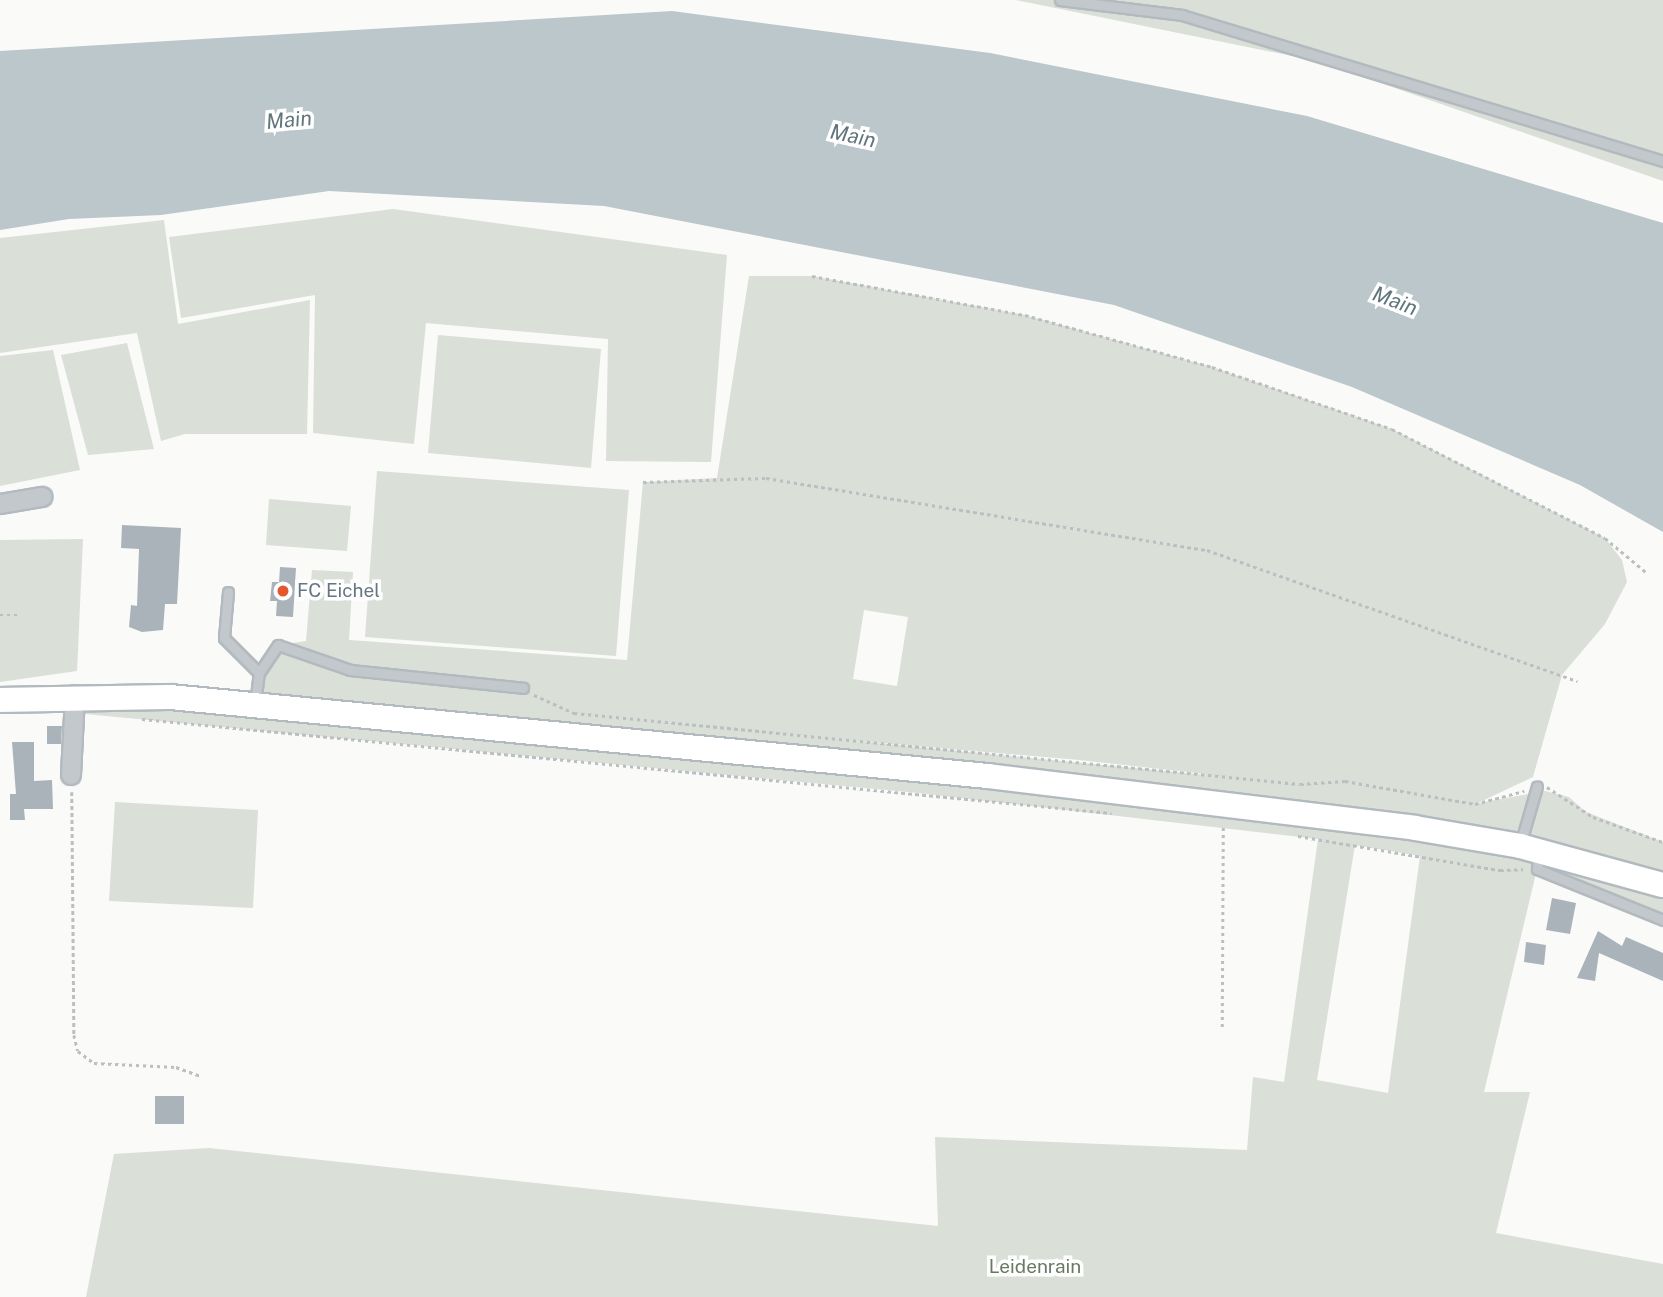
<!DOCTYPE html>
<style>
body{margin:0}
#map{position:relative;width:1663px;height:1297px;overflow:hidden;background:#fafaf8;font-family:"Public Sans",sans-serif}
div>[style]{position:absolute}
.green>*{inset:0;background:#dadfd7}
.water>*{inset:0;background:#bbc7cb}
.building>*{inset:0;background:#aab3b9}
.path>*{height:2.5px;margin-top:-1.25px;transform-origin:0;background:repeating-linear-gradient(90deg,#bbbfc2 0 3.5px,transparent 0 7px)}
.roads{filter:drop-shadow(2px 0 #b3babf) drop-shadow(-2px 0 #b3babf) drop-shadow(0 2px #b3babf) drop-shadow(0 -2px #b3babf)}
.service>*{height:9px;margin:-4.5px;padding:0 4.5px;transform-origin:4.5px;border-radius:4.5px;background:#c3c8cc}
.minor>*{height:18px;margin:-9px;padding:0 9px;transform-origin:9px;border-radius:9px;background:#c3c8cc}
.secondary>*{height:24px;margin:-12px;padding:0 12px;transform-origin:12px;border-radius:12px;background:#fff}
.dots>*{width:19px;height:19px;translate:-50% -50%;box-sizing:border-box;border:4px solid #fff;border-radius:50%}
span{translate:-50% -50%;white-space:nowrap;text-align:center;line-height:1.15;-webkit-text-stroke:7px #fff;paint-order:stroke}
.poi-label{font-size:19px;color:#657683}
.left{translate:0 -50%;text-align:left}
.park-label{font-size:19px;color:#687a64}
.water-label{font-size:21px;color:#60757c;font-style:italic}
</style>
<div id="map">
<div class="green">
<div style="clip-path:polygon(1016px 0,1663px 0,1663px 181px,1317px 61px)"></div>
<div style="clip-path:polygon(393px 209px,727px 255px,711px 462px,606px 461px,608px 339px,426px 323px,414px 444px,313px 433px,315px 295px,181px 318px,169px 237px)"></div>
<div style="clip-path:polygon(164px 220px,178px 324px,310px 300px,307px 434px,185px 434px,161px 441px,137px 333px,0 353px,0 238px)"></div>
<div style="clip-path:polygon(evenodd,749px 276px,812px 276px,1025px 315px,1212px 367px,1392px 429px,1605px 538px,1622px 560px,1627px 582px,1605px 624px,1562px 675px,1533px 777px,1478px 803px,1545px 791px,1569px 797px,1586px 812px,1663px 842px,1663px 921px,1537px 869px,1484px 1092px,1530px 1092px,1496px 1233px,1663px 1264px,1663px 1297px,86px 1297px,114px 1154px,209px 1148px,938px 1226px,935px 1137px,1247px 1150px,1253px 1077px,1284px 1082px,1318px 839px,918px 793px,75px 713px,119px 694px,255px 705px,278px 645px,306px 641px,312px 570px,353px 572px,349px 640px,627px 660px,643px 482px,717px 478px,749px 276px,864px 610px,908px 617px,897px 686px,853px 679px,864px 610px,749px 276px,835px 739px,1079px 760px,1206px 774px,1206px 775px,835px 739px,749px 276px,1355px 845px,1420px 856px,1388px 1093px,1317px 1080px,1355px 845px)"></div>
<div style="clip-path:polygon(438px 335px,601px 349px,591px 468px,428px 453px)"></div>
<div style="clip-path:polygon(127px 343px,154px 449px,88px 455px,61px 355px)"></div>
<div style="clip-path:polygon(53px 350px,80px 470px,0 486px,0 356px)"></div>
<div style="clip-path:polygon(377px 471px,629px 490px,616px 656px,365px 637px)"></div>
<div style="clip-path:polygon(269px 499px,351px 506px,347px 551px,266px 545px)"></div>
<div style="clip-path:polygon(83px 539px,77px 671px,0 682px,0 540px)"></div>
<div style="clip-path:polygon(115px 802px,258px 810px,253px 908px,109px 901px)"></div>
</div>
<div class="water">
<div style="clip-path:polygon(672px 11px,990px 53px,1307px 116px,1663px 223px,1663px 532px,1580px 485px,1352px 387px,1114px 305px,604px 206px,329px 191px,161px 215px,69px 219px,0 230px,0 51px)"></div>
</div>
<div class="building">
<div style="clip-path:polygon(122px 525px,181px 528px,177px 604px,165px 604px,163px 630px,142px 632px,129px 627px,131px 605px,137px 606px,139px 549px,121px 548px)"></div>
<div style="clip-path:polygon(280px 567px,296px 568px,293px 617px,276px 616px,277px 601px,270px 601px,272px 582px,279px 582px)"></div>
<div style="clip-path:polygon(47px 726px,62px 726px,61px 744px,47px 744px)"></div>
<div style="clip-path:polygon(12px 742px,34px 742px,34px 781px,52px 780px,53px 809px,24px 809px,25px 820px,10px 820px,10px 794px,16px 794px)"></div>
<div style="clip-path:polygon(1552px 898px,1576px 903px,1570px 934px,1546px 930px)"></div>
<div style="clip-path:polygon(1598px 931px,1622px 946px,1626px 937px,1663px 953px,1663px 981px,1599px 953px,1595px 981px,1577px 978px)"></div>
<div style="clip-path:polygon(1526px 942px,1546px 945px,1544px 965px,1524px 962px)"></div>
<div style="clip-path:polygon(155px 1096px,184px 1096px,184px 1124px,155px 1124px)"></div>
</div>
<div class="path">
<div style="left:812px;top:276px;width:217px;rotate:10.4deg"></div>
<div style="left:1025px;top:315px;width:194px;rotate:15.5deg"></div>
<div style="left:1212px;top:367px;width:190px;rotate:19deg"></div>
<div style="left:1392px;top:429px;width:239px;rotate:27.1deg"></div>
<div style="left:1605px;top:538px;width:55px;rotate:39.8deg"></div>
<div style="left:643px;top:482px;width:123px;rotate:-1.9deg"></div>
<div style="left:766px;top:478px;width:447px;rotate:9.3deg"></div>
<div style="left:1207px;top:550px;width:393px;rotate:19.5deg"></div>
<div style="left:0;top:615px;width:17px"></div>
<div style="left:534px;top:695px;width:44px;rotate:24.2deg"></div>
<div style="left:574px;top:713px;width:729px;rotate:5.59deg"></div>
<div style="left:1300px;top:784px;width:45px;rotate:-3.8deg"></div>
<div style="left:1345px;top:781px;width:132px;rotate:10deg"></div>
<div style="left:1475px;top:804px;width:51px;rotate:-14.9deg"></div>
<div style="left:142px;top:719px;width:974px;rotate:5.54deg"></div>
<div style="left:1547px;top:787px;width:55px;rotate:33.1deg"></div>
<div style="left:1593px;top:817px;width:74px;rotate:19.7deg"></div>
<div style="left:72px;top:792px;width:243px;rotate:89.5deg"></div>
<div style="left:74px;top:1035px;width:16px;rotate:76deg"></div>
<div style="left:78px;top:1051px;width:20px;rotate:37deg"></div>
<div style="left:94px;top:1063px;width:82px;rotate:2.8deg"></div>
<div style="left:176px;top:1067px;width:27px;rotate:20deg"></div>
<div style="left:1298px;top:836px;width:205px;rotate:9.6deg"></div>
<div style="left:1500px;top:870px;width:23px;rotate:-2deg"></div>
<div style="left:1222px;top:1027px;width:202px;rotate:-89.7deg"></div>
</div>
<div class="roads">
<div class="service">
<div style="left:1060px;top:0;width:123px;rotate:7deg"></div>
<div style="left:1182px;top:15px;width:503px;rotate:16.88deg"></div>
<div style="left:228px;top:592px;width:46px;rotate:95deg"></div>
<div style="left:224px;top:638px;width:49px;rotate:45deg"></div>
<div style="left:255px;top:704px;width:31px;rotate:-83deg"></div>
<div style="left:259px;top:673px;width:34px;rotate:-56deg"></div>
<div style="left:278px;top:645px;width:76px;rotate:19.1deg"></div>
<div style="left:350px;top:670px;width:174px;rotate:5.9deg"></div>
<div style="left:1520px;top:845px;width:61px;rotate:-73.9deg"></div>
<div style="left:1538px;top:852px;width:17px;rotate:93deg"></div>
<div style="left:1537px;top:869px;width:136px;rotate:22deg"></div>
</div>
<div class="minor">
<div style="left:0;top:504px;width:43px;rotate:-9.5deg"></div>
<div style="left:71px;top:775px;width:80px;rotate:-87.1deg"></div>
</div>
<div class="secondary">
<div style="left:0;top:700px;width:170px;rotate:-1deg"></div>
<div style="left:170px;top:697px;width:822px;rotate:5.52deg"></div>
<div style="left:988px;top:776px;width:430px;rotate:6.9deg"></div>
<div style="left:1415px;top:828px;width:107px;rotate:9.7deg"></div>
<div style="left:1520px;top:846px;width:148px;rotate:15.3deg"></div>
</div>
</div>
<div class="dots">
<div style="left:283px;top:591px;background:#e4572e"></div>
</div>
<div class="poi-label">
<span class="left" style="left:297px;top:591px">FC Eichel</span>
</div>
<div class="park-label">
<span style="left:1035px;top:1267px">Leidenrain</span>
</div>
<div class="water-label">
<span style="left:289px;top:120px;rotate:-5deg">Main</span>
<span style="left:853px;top:136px;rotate:12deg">Main</span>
<span style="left:1395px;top:301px;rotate:21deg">Main</span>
</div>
</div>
